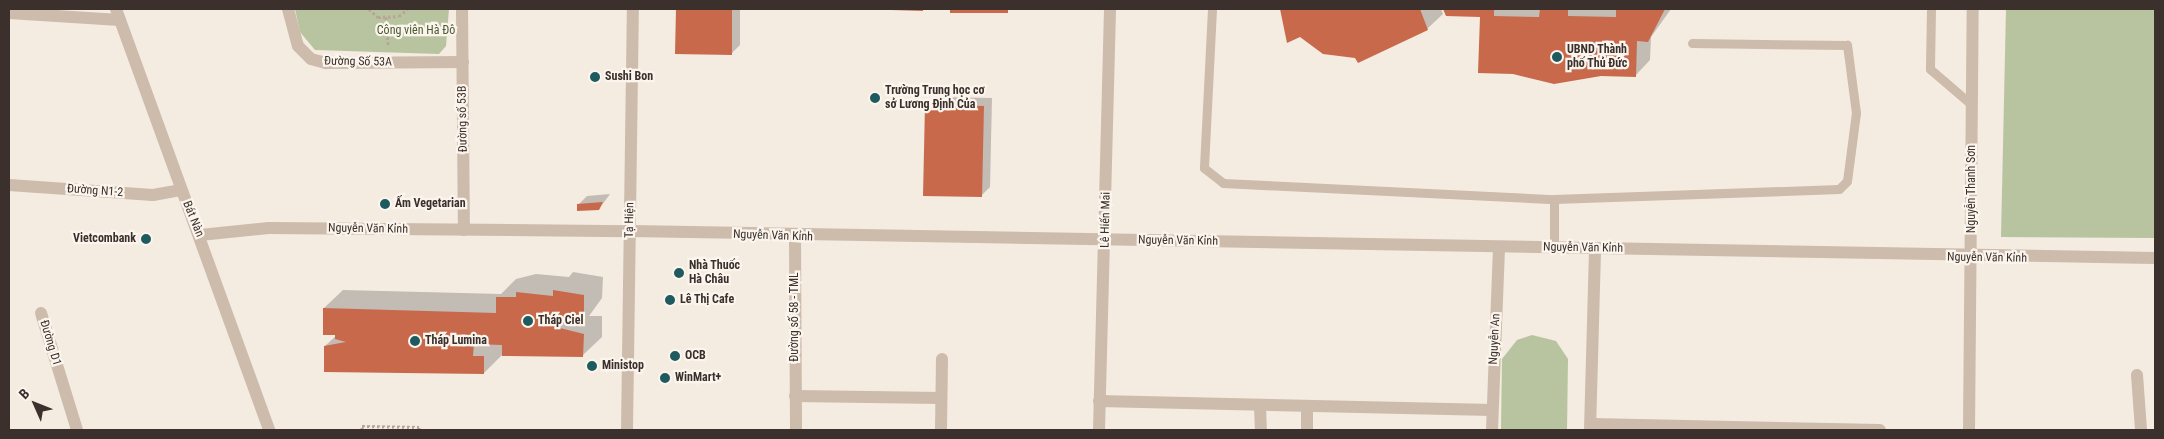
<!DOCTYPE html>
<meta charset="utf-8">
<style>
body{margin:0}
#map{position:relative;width:2164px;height:439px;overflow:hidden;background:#f4ebe1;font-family:"Roboto Condensed",sans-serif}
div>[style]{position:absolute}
.green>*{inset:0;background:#b8c4a0}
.shadow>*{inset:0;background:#0003}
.building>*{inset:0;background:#c8694b}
.path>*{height:3px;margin-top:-1.5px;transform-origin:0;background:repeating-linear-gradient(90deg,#b9a596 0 2.5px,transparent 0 5px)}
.service>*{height:9px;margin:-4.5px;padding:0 4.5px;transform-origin:4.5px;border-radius:4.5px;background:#cdbbac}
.minor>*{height:12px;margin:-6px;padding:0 6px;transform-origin:6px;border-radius:6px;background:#cdbbac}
.tertiary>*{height:12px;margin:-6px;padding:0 6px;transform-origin:6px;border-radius:6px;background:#cdbbac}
.dots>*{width:14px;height:14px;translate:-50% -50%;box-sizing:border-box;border:2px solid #fbf5ee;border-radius:50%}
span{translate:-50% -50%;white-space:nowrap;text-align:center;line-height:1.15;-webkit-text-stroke:4.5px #fbf5ee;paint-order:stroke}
.park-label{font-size:12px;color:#4a5a2e}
.poi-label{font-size:12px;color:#3b302b;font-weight:700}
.left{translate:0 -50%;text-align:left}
.right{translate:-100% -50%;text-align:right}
.street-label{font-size:12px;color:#3b302b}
.frame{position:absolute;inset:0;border:10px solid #3b302b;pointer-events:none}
.north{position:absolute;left:10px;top:379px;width:50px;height:50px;-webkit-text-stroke:4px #fbf5ee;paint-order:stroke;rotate:314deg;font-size:14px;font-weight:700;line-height:20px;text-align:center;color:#3b302b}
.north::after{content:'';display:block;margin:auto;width:18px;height:22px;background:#3b302b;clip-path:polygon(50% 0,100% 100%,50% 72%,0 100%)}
</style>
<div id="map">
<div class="green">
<div style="clip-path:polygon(295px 9px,449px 9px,446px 46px,439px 54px,315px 50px,300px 32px)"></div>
<div style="clip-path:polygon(2006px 9px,2155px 9px,2155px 238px,2001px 237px)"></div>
<div style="clip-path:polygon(1532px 335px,1556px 341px,1568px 359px,1567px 430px,1501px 430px,1502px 359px,1517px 340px)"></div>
</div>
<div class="shadow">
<div style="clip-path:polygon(677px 9px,740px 9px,740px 45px,731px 54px,676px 53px)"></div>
<div style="clip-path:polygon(868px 9px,923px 9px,922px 10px)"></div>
<div style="clip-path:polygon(951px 9px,1010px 9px,951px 12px)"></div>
<div style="clip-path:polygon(1281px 9px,1441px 9px,1443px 14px,1427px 29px,1356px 57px,1300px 36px,1288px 41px)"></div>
<div style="clip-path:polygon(1444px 9px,1671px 9px,1651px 37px,1650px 60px,1635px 76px,1481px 15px,1446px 14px)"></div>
<div style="clip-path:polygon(935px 97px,992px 98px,990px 187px,981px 196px,926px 106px)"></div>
<div style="clip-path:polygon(610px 194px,599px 209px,578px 205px,587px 196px)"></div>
<div style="clip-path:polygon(573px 272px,603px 277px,602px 298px,589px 316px,602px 316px,602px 337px,583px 355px,502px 355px,484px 373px,325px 346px,338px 334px,324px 308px,343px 290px,501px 294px,516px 279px,536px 274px,569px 277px)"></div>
</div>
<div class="building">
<div style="clip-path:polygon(676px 9px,732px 9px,732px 55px,675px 54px)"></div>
<div style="clip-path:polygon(891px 9px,923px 9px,923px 11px,891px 10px)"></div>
<div style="clip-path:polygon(950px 9px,1008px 9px,1008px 13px,950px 13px)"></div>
<div style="clip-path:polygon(1280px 9px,1420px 9px,1428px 30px,1358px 63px,1355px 58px,1323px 54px,1300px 37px,1287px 43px)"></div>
<div style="clip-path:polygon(1443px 9px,1494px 9px,1494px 16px,1539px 17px,1540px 9px,1568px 9px,1568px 16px,1616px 17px,1616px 9px,1665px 9px,1648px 42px,1637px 41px,1636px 77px,1601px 76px,1554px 84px,1513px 74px,1478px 73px,1480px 17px,1446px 16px)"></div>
<div style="clip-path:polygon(925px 105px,984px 106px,982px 197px,923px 196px)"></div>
<div style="clip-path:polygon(603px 202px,599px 210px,577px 211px,577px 204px)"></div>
<div style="clip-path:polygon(553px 290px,584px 295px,584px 318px,571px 318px,571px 324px,560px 324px,560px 328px,584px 334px,583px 357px,502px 356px,502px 345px,474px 344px,473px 356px,484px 356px,484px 374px,324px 372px,324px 346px,346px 342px,335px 339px,335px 335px,323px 335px,323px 308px,496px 313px,496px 297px,516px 297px,516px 292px,553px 296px)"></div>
</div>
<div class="path">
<div style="left:369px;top:9px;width:12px;rotate:42deg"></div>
<div style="left:378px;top:17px;width:21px;rotate:-3deg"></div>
<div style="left:399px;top:16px;width:11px;rotate:-38deg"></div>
<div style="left:386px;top:17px;width:29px;rotate:86deg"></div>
<div style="left:362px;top:430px;width:4px;rotate:-90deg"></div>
<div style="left:362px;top:426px;width:57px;rotate:1deg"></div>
<div style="left:419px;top:427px;width:3px;rotate:90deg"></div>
</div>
<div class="service">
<div style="left:1212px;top:9px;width:159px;rotate:92.9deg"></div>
<div style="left:1204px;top:168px;width:24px;rotate:38deg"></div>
<div style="left:1223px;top:183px;width:331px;rotate:2.8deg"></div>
<div style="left:1554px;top:199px;width:49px;rotate:90deg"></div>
<div style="left:1931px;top:9px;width:60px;rotate:91deg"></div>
<div style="left:1930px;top:69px;width:55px;rotate:40.6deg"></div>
<div style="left:1554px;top:199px;width:285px;rotate:-2deg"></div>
<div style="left:1839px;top:189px;width:11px;rotate:-45deg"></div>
<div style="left:1847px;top:181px;width:69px;rotate:-82.5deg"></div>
<div style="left:1856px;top:113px;width:69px;rotate:-97.5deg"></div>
<div style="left:1847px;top:45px;width:155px;rotate:-179.3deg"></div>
</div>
<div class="minor">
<div style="left:288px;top:9px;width:38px;rotate:75deg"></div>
<div style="left:298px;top:46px;width:18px;rotate:45deg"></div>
<div style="left:311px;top:59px;width:16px;rotate:15deg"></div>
<div style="left:326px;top:63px;width:137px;rotate:-0.4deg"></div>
<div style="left:462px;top:9px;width:221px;rotate:89.5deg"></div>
<div style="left:9px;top:185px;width:144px;rotate:4deg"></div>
<div style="left:153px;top:195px;width:29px;rotate:-10deg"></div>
<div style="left:200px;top:235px;width:69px;rotate:-5.8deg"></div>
<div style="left:269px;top:228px;width:361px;rotate:0.5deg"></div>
<div style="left:630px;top:231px;width:1525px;rotate:1.01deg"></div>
<div style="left:795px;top:237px;width:193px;rotate:89.7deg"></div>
<div style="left:41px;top:313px;width:122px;rotate:72.9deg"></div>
<div style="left:2137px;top:375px;width:55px;rotate:85.8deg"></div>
<div style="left:795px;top:396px;width:146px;rotate:0.8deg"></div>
<div style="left:1099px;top:401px;width:393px;rotate:1.3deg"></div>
<div style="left:1260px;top:405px;width:25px;rotate:88deg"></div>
<div style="left:1591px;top:424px;width:289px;rotate:1.2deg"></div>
<div style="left:941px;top:430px;width:71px;rotate:-89.2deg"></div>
<div style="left:1099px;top:430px;width:421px;rotate:-88.5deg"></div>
<div style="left:1307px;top:430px;width:24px;rotate:-90deg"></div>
<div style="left:1492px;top:430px;width:182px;rotate:-87.8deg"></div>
<div style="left:1590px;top:430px;width:182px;rotate:-88.4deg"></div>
<div style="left:1969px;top:430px;width:421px;rotate:-89.5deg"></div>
</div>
<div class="tertiary">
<div style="left:116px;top:9px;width:448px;rotate:70deg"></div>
<div style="left:9px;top:13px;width:111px;rotate:3.6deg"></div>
<div style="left:627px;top:430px;width:421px;rotate:-89.2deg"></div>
</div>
<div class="dots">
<div style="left:1557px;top:57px;background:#1f5a5e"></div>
<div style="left:595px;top:77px;background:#1f5a5e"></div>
<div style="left:875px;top:98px;background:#1f5a5e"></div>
<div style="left:385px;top:204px;background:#1f5a5e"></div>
<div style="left:146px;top:239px;background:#1f5a5e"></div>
<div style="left:679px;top:273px;background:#1f5a5e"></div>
<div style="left:670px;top:300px;background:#1f5a5e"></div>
<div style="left:528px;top:321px;background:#1f5a5e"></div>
<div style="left:415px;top:341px;background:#1f5a5e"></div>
<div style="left:675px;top:356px;background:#1f5a5e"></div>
<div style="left:592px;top:366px;background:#1f5a5e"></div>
<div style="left:665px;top:378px;background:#1f5a5e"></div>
</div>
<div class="park-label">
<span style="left:416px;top:31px">Công viên Hà Đô</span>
</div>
<div class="poi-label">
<span class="left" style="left:1567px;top:57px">UBND Thành<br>phố Thủ Đức</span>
<span class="left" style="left:605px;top:77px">Sushi Bon</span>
<span class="left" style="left:885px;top:98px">Trường Trung học cơ<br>sở Lương Định Của</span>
<span class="left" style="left:395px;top:204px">Ấm Vegetarian</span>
<span class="right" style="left:136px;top:239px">Vietcombank</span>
<span class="left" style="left:689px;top:273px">Nhà Thuốc<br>Hà Châu</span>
<span class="left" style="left:680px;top:300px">Lê Thị Cafe</span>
<span class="left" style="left:538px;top:321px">Tháp Ciel</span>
<span class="left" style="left:425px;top:341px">Tháp Lumina</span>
<span class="left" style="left:685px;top:356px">OCB</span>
<span class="left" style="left:602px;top:366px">Ministop</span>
<span class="left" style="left:675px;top:378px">WinMart+</span>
</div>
<div class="street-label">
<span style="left:358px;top:62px;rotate:1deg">Đường Số 53A</span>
<span style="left:463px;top:119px;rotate:-91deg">Đường số 53B</span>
<span style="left:1972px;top:189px;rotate:-90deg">Nguyễn Thanh Sơn</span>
<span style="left:95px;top:191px;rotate:4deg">Đường N1-2</span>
<span style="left:193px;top:219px;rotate:68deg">Bát Nàn</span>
<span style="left:630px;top:220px;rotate:-89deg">Tạ Hiện</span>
<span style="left:1106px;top:220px;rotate:-89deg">Lê Hiến Mai</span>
<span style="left:368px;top:229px;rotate:1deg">Nguyễn Văn Kỉnh</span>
<span style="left:773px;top:236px;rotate:2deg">Nguyễn Văn Kỉnh</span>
<span style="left:1178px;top:241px;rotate:1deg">Nguyễn Văn Kỉnh</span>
<span style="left:1583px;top:248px;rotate:1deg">Nguyễn Văn Kỉnh</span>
<span style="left:1987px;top:258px;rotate:1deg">Nguyễn Văn Kỉnh</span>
<span style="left:795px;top:317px;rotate:-90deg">Đường số 58 - TML</span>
<span style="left:1495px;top:339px;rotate:-87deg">Nguyễn An</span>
<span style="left:50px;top:343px;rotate:73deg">Đường D1</span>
</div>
<div class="frame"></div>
<div class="north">B</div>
</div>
